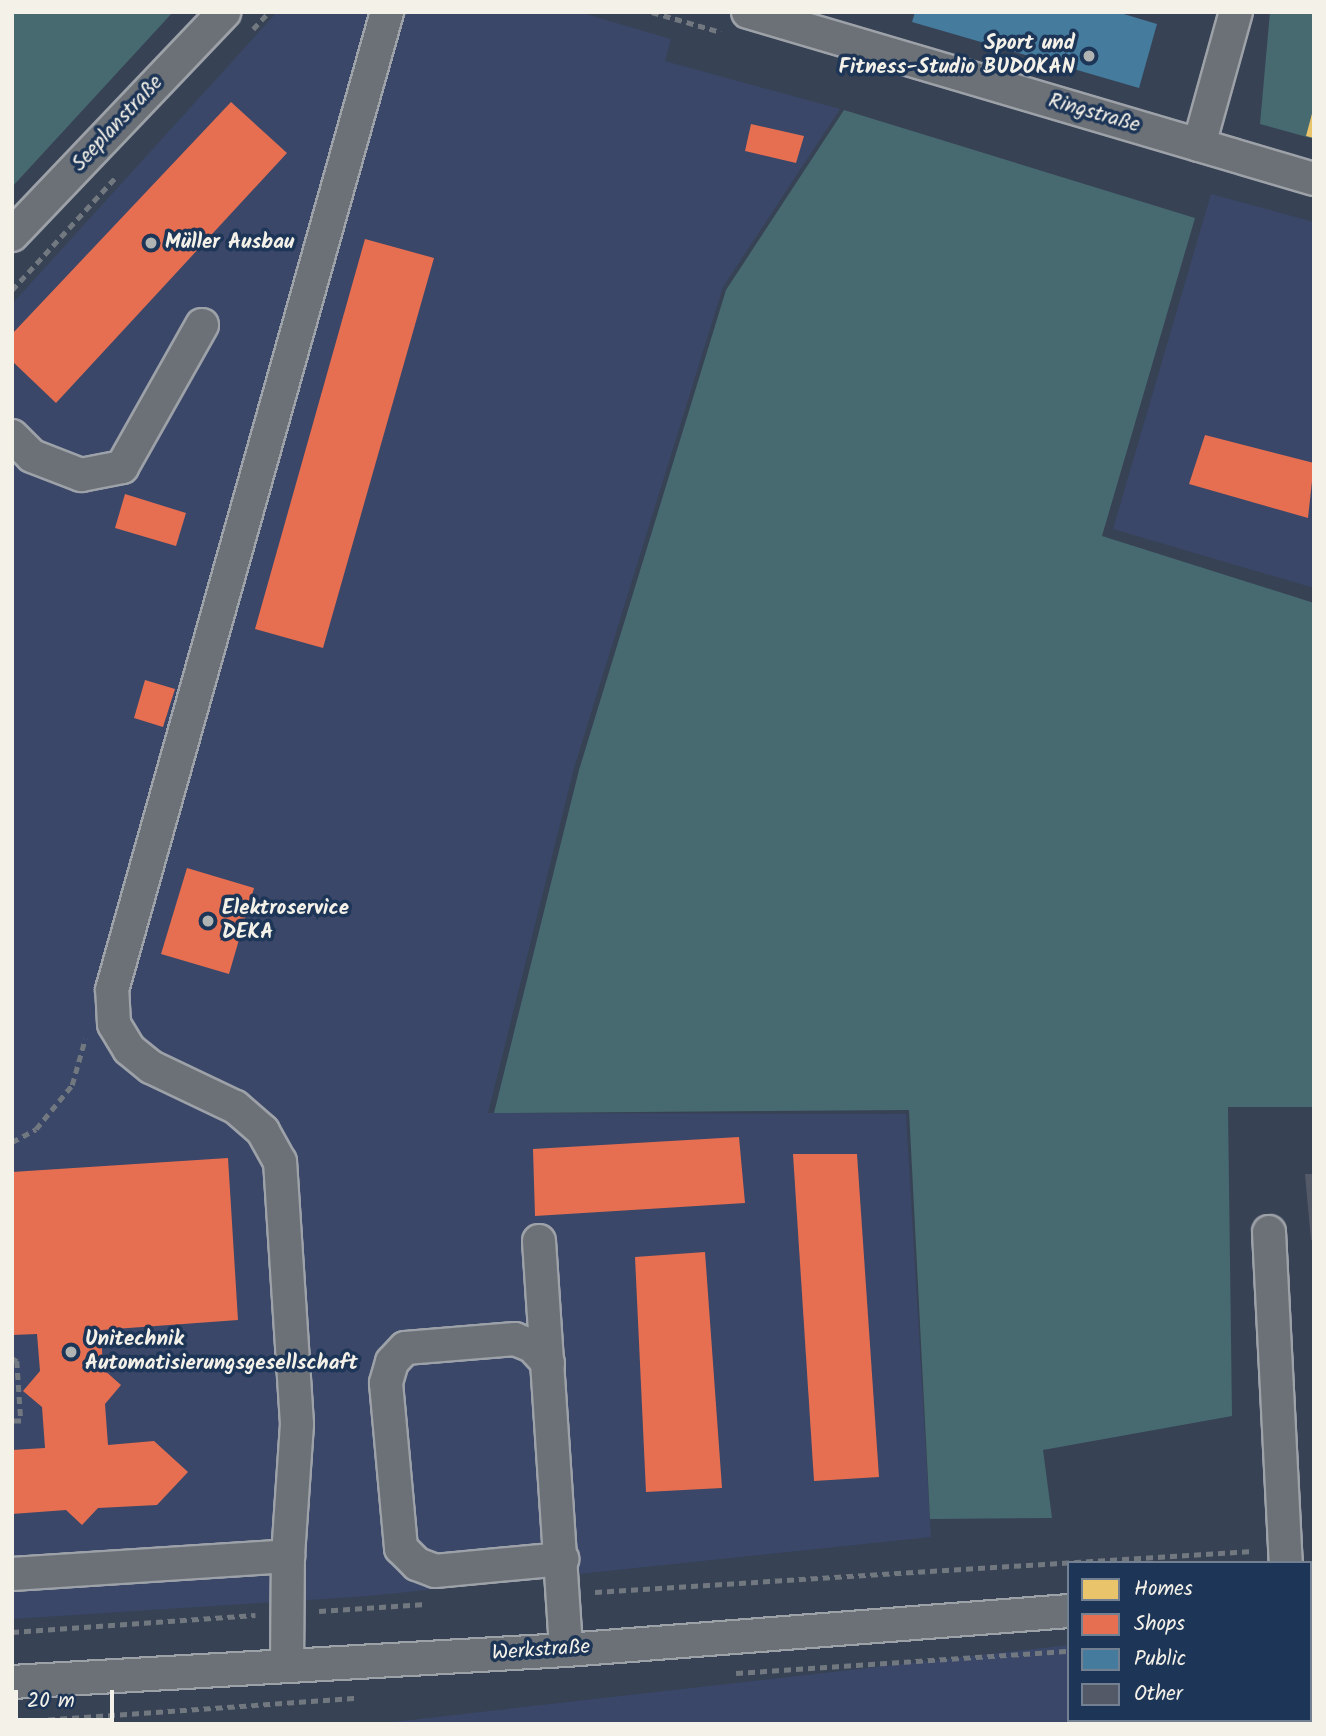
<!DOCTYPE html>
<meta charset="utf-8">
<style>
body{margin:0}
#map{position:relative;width:1326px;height:1736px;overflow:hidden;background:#374254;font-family:Kalam,sans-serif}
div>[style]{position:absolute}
.built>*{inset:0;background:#3a4768}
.green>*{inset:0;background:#476a70}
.homes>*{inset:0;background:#e9c46a}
.shops>*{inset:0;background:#e76f51}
.public>*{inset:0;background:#457b9d}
.building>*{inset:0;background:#545968}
.path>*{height:4.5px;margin-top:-2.25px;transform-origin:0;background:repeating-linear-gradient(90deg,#72787f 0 7px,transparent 0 12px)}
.roads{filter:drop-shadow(2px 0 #9da1a8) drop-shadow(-2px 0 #9da1a8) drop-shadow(0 2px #9da1a8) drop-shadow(0 -2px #9da1a8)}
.minor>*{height:32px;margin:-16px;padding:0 16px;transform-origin:16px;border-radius:16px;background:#6c7177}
.dots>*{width:19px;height:19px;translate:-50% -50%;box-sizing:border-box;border:4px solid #1d3557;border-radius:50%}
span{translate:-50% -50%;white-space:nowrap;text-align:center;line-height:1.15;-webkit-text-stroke:7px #1d3557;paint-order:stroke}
.poi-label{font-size:21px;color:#f4f1e8;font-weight:700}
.right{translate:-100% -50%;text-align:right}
.left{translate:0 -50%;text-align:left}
.street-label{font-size:21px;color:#f4f1e8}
.frame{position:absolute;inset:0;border:14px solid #f4f1e8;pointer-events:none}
.legend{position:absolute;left:1067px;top:1561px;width:245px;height:161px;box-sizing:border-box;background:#1d3557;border:2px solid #738091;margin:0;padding:9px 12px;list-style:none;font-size:21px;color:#f4f1e8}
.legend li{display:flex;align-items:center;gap:14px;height:35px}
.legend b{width:35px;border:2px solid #738091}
.scale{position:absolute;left:14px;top:1690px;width:100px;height:32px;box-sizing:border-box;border:4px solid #f4f1e8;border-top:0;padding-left:9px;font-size:21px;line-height:24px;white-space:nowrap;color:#f4f1e8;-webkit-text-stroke:5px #1d3557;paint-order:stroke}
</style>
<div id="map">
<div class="built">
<div style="clip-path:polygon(277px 12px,579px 12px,671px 39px,665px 61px,840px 109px,723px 287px,574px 768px,488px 1113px,906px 1114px,931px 1537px,369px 1596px,12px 1619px,12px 304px)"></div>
<div style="clip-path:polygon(1211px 194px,1314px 222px,1314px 588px,1113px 529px)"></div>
<div style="clip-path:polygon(1314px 1617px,1314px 1724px,375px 1724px,1069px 1645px,1069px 1720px,1310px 1720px)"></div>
</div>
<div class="green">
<div style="clip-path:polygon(12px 12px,173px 12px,12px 187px)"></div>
<div style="clip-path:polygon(1270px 12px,1314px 12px,1314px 139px,1260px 124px)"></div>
<div style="clip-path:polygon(844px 110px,1195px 218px,1102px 536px,1314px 603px,1314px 1107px,1228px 1107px,1232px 1416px,1043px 1450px,1052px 1518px,930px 1519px,909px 1110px,494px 1113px,579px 770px,726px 290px)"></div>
</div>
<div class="homes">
<div style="clip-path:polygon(1313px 110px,1314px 110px,1314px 138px,1306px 136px)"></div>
</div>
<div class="shops">
<div style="clip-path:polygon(231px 102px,287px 153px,56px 403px,12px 361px,12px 334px)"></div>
<div style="clip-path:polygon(751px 124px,804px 136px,796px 163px,745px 151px)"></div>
<div style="clip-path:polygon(365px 239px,434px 258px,323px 648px,255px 629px)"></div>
<div style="clip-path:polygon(1205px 435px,1314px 463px,1308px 518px,1189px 484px)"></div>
<div style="clip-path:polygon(125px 494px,186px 513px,176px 546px,115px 528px)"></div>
<div style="clip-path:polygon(145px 680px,175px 689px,163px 727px,134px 718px)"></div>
<div style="clip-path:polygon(187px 868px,254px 888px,229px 974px,161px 954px)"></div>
<div style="clip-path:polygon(739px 1137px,745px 1203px,535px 1216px,533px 1149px)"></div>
<div style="clip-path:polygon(793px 1154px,857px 1154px,879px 1477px,814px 1481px)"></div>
<div style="clip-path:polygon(228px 1158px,238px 1320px,101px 1330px,103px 1369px,121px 1385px,105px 1404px,108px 1445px,154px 1441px,188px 1472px,157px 1505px,98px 1508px,82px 1525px,66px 1510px,12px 1514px,12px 1450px,45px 1448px,42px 1407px,23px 1391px,40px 1371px,37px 1334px,12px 1335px,12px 1172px)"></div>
<div style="clip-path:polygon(705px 1252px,722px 1488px,646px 1492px,635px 1257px)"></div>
</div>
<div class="public">
<div style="clip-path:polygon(915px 12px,1117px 12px,1157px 24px,1139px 88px,912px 22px)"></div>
</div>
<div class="building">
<div style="clip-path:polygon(1305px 1174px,1314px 1174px,1314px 1239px,1311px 1240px)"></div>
</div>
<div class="path">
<div style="left:652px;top:12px;width:72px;rotate:16.2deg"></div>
<div style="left:253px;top:29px;width:23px;rotate:-47deg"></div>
<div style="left:12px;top:290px;width:154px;rotate:-47.4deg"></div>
<div style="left:12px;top:1142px;width:27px;rotate:-28deg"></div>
<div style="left:36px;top:1129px;width:57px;rotate:-50.7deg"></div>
<div style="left:72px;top:1085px;width:48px;rotate:-74.2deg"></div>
<div style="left:12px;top:1358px;width:6px;rotate:31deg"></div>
<div style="left:17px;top:1361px;width:60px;rotate:86.2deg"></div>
<div style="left:21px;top:1421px;width:9px;rotate:180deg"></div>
<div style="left:595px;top:1592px;width:659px;rotate:-3.57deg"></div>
<div style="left:319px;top:1611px;width:107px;rotate:-3.7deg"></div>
<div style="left:12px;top:1632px;width:244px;rotate:-4deg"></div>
<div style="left:1310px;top:1636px;width:4px"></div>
<div style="left:736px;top:1673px;width:334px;rotate:-3.8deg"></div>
<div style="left:12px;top:1722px;width:346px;rotate:-4deg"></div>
</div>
<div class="roads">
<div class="minor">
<div style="left:748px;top:12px;width:590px;rotate:16.44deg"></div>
<div style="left:1199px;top:145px;width:138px;rotate:-74.5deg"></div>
<div style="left:12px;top:235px;width:308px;rotate:-46.4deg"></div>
<div style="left:12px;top:436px;width:28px;rotate:45deg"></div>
<div style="left:32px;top:456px;width:53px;rotate:21.2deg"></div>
<div style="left:81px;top:475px;width:42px;rotate:-11deg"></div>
<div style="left:122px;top:467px;width:163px;rotate:-60.6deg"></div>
<div style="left:1269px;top:1232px;width:331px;rotate:87.1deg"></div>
<div style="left:539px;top:1241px;width:410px;rotate:86.2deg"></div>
<div style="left:548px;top:1363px;width:23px;rotate:-133deg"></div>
<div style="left:532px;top:1346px;width:18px;rotate:-158deg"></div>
<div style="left:515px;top:1339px;width:110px;rotate:175.3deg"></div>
<div style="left:405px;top:1348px;width:19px;rotate:133deg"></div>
<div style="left:392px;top:1362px;width:22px;rotate:106deg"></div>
<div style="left:386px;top:1383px;width:166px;rotate:84.8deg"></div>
<div style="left:401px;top:1548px;width:23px;rotate:45deg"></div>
<div style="left:417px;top:1564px;width:19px;rotate:21deg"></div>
<div style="left:435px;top:1571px;width:128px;rotate:-5.4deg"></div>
<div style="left:12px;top:1574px;width:277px;rotate:-3.7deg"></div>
<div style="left:1310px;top:1593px;width:4px"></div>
<div style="left:287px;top:1666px;width:110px;rotate:-89.5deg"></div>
<div style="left:288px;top:1556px;width:132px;rotate:-86.1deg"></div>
<div style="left:297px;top:1424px;width:263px;rotate:-93.7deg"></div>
<div style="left:280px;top:1162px;width:35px;rotate:-119deg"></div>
<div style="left:263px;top:1131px;width:37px;rotate:-139deg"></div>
<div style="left:235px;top:1107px;width:93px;rotate:-154.5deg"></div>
<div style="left:151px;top:1067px;width:28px;rotate:-141deg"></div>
<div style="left:129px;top:1049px;width:29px;rotate:-121deg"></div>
<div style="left:114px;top:1024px;width:34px;rotate:-93deg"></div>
<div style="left:112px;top:990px;width:1016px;rotate:-74.29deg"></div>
<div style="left:12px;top:1682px;width:555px;rotate:-3.31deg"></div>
<div style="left:566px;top:1650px;width:505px;rotate:-4.43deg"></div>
</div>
</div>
<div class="dots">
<div style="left:1089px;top:56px;background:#b2b4b4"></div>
<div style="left:151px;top:243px;background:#b2b4b4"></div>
<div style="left:208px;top:921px;background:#b2b4b4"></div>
<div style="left:71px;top:1352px;background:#b2b4b4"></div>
</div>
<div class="poi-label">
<span class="right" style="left:1075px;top:56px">Sport und<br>Fitness-Studio BUDOKAN</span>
<span class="left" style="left:165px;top:243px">Müller Ausbau</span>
<span class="left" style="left:222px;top:921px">Elektroservice<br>DEKA</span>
<span class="left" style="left:85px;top:1352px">Unitechnik<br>Automatisierungsgesellschaft</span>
</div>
<div class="street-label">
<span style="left:1094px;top:114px;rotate:16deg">Ringstraße</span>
<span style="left:118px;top:124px;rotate:-47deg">Seeplanstraße</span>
<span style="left:541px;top:1651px;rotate:-4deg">Werkstraße</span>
</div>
<div class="frame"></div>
<ul class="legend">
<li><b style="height:19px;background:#e9c46a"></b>Homes</li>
<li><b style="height:19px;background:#e76f51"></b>Shops</li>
<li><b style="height:19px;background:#457b9d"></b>Public</li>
<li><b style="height:19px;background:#545968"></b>Other</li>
</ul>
<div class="scale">20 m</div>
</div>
